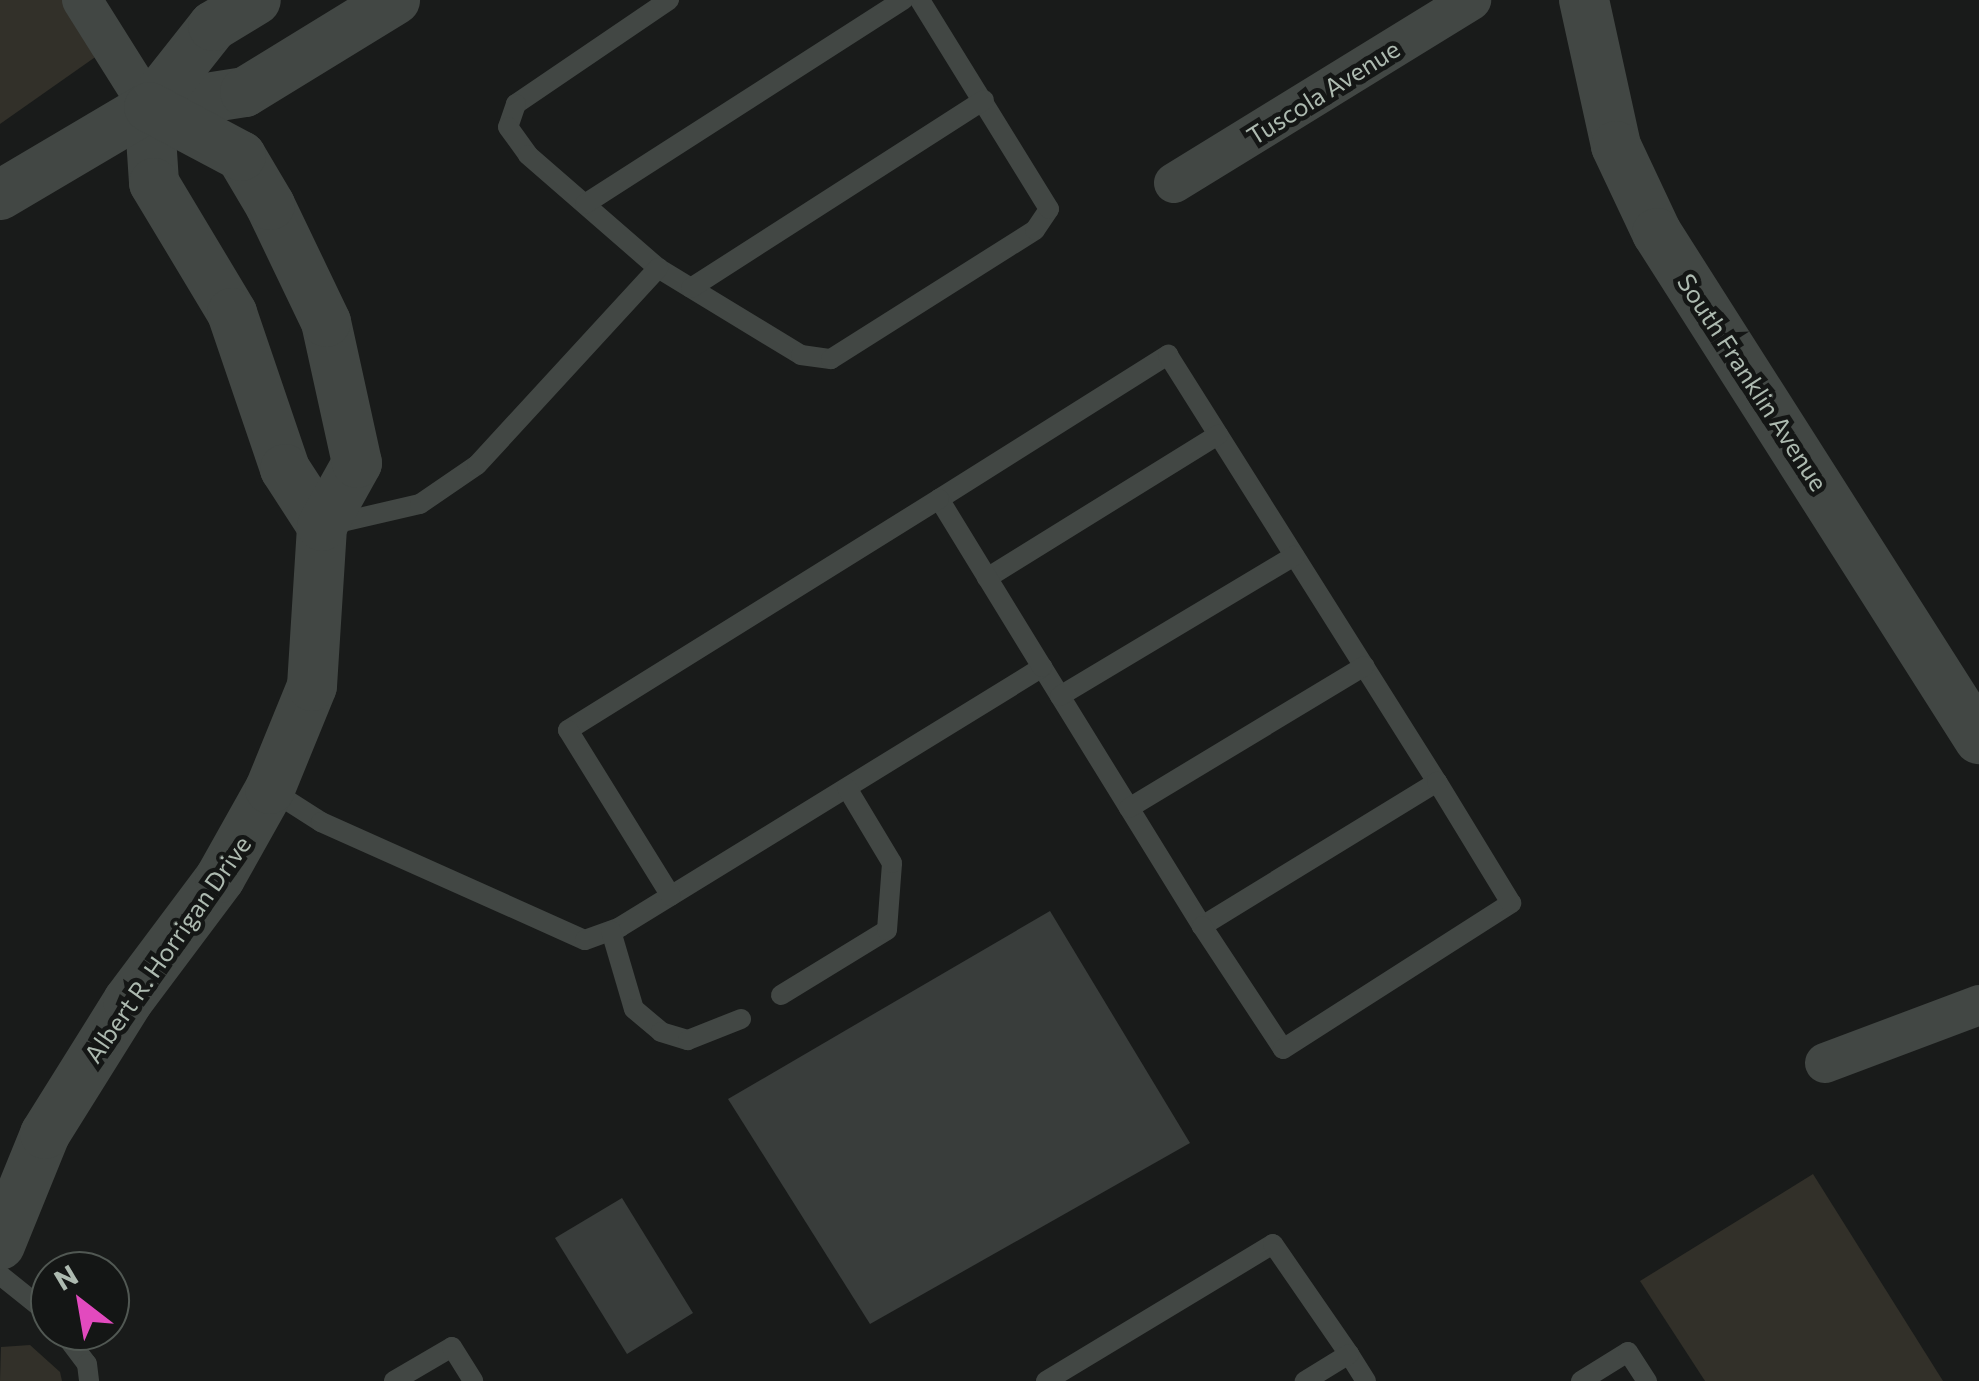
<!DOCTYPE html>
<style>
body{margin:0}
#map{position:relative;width:1979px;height:1381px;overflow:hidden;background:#191b1a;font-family:Commissioner,sans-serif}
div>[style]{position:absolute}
.green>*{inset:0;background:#323029}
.building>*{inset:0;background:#393d3b}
.service>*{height:20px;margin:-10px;padding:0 10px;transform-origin:10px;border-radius:10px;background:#424744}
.minor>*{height:40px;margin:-20px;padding:0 20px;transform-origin:20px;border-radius:20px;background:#424744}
.tertiary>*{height:50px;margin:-25px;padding:0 25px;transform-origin:25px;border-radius:25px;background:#424744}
span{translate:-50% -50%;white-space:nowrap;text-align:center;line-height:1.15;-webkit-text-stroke:9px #141615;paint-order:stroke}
.street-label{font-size:25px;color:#adbab0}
.north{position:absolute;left:30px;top:1251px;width:100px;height:100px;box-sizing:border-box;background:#141615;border:2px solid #515853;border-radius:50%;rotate:329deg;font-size:28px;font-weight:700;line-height:40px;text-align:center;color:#adbab0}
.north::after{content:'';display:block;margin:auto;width:35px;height:45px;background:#e24abe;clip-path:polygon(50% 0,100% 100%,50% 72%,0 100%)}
</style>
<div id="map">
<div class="green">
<div style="clip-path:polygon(0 0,82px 0,111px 46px,0 124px)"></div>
<div style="clip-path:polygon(1813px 1174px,1943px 1381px,1705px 1381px,1640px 1281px)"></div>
<div style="clip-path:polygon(30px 1345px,60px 1372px,62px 1381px,0 1381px,1px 1347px)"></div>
</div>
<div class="building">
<div style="clip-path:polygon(1050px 911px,1190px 1143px,870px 1324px,728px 1099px)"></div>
<div style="clip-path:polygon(622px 1198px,693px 1313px,627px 1354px,555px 1238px)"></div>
</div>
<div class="service">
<div style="left:669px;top:0;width:185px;rotate:145.8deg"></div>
<div style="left:516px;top:104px;width:24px;rotate:109deg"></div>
<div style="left:508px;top:127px;width:34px;rotate:54deg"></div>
<div style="left:528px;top:155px;width:172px;rotate:41deg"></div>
<div style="left:658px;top:268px;width:167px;rotate:31.3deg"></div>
<div style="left:801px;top:355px;width:30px;rotate:8deg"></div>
<div style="left:831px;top:359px;width:241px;rotate:-32.3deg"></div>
<div style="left:1035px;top:230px;width:25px;rotate:-56deg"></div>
<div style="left:1049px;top:209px;width:246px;rotate:-121.7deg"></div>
<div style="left:585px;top:204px;width:378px;rotate:-32.7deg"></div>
<div style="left:691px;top:288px;width:348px;rotate:-32.7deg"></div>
<div style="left:939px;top:499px;width:271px;rotate:-32.2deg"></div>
<div style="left:1168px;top:355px;width:505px;rotate:57.79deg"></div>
<div style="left:1437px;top:782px;width:276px;rotate:148.5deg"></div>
<div style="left:1202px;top:926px;width:304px;rotate:-121.7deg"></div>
<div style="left:329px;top:525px;width:93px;rotate:-13deg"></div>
<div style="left:420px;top:504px;width:69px;rotate:-34.4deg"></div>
<div style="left:477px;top:465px;width:268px;rotate:-47.4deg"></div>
<div style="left:987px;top:578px;width:272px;rotate:-31.8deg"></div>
<div style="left:1060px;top:696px;width:273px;rotate:-30.9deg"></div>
<div style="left:271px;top:790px;width:59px;rotate:32.6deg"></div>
<div style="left:321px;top:822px;width:289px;rotate:24.1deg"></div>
<div style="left:585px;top:940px;width:37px;rotate:-20deg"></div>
<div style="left:620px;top:927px;width:496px;rotate:-31.6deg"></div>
<div style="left:1042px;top:667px;width:197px;rotate:-121.5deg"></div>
<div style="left:939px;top:499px;width:437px;rotate:148.1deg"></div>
<div style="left:568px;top:730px;width:195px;rotate:58.2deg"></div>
<div style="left:1129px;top:808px;width:275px;rotate:-31.1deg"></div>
<div style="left:1202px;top:926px;width:147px;rotate:56.6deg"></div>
<div style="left:1283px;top:1049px;width:271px;rotate:-32.6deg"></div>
<div style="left:1511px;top:903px;width:142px;rotate:-121.4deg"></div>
<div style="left:611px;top:931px;width:81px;rotate:73.6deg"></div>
<div style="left:634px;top:1009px;width:35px;rotate:40deg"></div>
<div style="left:661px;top:1032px;width:28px;rotate:17deg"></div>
<div style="left:688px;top:1040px;width:57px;rotate:-21.6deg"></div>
<div style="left:781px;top:995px;width:124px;rotate:-31.5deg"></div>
<div style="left:887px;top:930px;width:67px;rotate:-85.7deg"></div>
<div style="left:892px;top:863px;width:87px;rotate:-121deg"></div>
<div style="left:0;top:1275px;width:64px;rotate:38.7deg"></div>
<div style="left:62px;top:1331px;width:41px;rotate:52.9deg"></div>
<div style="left:87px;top:1364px;width:17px;rotate:83deg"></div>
<div style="left:1349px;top:1354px;width:32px;rotate:58deg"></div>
<div style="left:394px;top:1381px;width:67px;rotate:-30.4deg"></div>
<div style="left:452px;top:1347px;width:40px;rotate:58deg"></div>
<div style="left:1046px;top:1381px;width:265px;rotate:-31.1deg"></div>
<div style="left:1273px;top:1244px;width:134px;rotate:55.4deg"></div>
<div style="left:1349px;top:1354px;width:52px;rotate:148.5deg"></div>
<div style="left:1581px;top:1381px;width:55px;rotate:-31.7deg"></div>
<div style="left:1628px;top:1352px;width:35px;rotate:57deg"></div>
</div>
<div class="minor">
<div style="left:82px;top:0;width:126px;rotate:57.9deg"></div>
<div style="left:1174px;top:183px;width:349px;rotate:-31.6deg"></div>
<div style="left:1825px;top:1063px;width:165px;rotate:-20.6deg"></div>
</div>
<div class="tertiary">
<div style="left:1584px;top:0;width:149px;rotate:77.6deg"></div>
<div style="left:1616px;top:146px;width:96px;rotate:64.8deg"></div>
<div style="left:1657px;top:233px;width:600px;rotate:57.53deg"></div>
<div style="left:149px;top:107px;width:76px;rotate:86.2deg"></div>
<div style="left:154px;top:183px;width:152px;rotate:59deg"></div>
<div style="left:232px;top:313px;width:165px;rotate:71.2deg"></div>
<div style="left:285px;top:469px;width:68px;rotate:57deg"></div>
<div style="left:149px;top:107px;width:97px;rotate:-8.9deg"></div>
<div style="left:245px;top:92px;width:176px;rotate:-31.5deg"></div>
<div style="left:0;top:195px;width:173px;rotate:-30.6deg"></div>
<div style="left:149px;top:107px;width:103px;rotate:-51.7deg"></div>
<div style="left:213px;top:26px;width:50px;rotate:-31.2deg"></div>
<div style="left:0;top:1245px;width:120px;rotate:-67.9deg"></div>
<div style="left:45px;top:1134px;width:157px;rotate:-58deg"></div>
<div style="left:128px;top:1001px;width:154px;rotate:-53.2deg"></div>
<div style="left:220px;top:878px;width:102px;rotate:-60.7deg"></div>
<div style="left:270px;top:789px;width:111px;rotate:-67.8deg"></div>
<div style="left:312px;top:686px;width:160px;rotate:-86.4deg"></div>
<div style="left:322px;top:526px;width:72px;rotate:-60.9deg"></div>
<div style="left:357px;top:463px;width:144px;rotate:-102.4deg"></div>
<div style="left:326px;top:322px;width:130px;rotate:-115.6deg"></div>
<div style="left:270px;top:205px;width:57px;rotate:-120.6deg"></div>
<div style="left:241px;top:156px;width:104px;rotate:-152deg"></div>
</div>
<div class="street-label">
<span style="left:1323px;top:92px;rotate:-32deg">Tuscola Avenue</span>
<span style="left:1753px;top:382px;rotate:57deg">South Franklin Avenue</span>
<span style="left:167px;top:949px;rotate:-55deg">Albert R. Horrigan Drive</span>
</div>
<div class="north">N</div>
</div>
